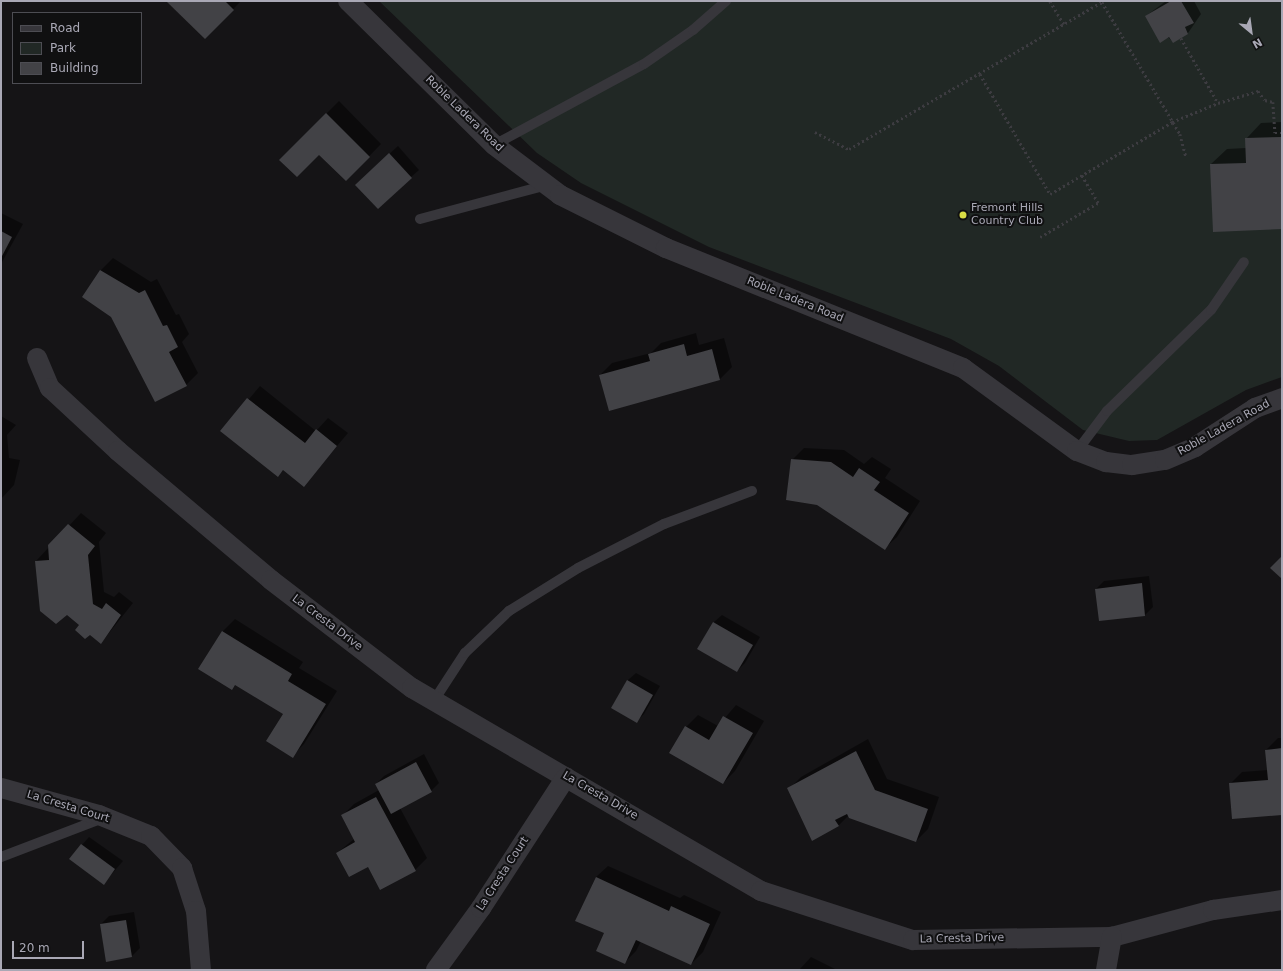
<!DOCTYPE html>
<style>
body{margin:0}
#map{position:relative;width:1283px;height:971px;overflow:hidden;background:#151416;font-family:"DejaVu Sans",sans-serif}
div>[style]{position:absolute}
.green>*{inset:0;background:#212825}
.shadow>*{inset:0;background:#0007}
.building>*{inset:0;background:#424246}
.path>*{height:2.5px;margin-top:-1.25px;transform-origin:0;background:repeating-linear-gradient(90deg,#3d3c41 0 2px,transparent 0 5px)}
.service>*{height:10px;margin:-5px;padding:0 5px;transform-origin:5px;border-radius:5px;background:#37363b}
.minor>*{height:20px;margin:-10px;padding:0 10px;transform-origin:10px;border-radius:10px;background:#37363b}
.dots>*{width:11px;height:11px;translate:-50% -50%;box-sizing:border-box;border:2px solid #101011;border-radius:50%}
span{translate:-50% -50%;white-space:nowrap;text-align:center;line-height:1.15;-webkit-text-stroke:4px #101011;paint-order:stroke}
.street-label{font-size:11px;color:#a9a8b5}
.poi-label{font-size:11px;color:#a9a8b5}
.left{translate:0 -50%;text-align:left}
.frame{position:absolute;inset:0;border:2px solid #a9a8b5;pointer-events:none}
.legend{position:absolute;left:12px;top:12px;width:130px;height:72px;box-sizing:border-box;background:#101011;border:1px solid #4d4d53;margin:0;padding:5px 7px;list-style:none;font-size:12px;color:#a9a8b5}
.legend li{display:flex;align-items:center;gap:8px;height:20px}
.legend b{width:20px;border:1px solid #4d4d53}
.north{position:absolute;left:1231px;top:12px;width:40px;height:40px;-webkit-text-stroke:3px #101011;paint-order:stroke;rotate:151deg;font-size:11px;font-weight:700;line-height:16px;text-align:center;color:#a9a8b5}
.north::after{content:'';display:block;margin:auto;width:14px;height:18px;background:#a9a8b5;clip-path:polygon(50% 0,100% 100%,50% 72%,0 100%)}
.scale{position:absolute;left:12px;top:941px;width:72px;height:18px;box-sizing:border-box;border:2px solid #a9a8b5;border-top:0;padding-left:5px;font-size:12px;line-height:14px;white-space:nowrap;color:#a9a8b5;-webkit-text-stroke:3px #101011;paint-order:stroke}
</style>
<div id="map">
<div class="green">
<div style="clip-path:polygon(379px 1px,1282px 1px,1282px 377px,1246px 390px,1157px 440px,1129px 441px,1083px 430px,999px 366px,951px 339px,709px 247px,581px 183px,537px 153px)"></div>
</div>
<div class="shadow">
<div style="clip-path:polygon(167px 1px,241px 1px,205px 38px)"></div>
<div style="clip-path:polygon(1166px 1px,1194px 1px,1201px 14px,1188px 33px,1173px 42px,1146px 16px)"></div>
<div style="clip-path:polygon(339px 101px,381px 144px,346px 180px,319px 153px,280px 160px)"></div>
<div style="clip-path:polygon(1282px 122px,1282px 228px,1211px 164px,1227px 149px,1246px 148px,1246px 139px,1261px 123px)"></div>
<div style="clip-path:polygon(398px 146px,419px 170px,411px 177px,364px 177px)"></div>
<div style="clip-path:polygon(1px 213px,23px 224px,1px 264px)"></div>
<div style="clip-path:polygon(113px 258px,151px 282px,157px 279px,176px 315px,179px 314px,189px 334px,182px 342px,198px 373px,186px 385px,112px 316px,84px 297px,101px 270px)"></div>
<div style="clip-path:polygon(696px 333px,699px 345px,724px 338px,732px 367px,720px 379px,600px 375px,612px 363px,651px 353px,661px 343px)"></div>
<div style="clip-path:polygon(260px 386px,316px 431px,328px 418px,348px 433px,304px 485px,284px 469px,278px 475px,222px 431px)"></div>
<div style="clip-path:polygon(1px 416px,16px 425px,7px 435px,9px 458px,20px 460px,14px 485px,1px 499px)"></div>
<div style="clip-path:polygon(804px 448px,844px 450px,864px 464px,872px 457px,891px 469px,885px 478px,920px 501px,897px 537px,885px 548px,792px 460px)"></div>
<div style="clip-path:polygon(81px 513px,106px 533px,99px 542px,104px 592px,114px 597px,119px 592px,133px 603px,101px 643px,81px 624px,36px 561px)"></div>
<div style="clip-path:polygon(1149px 576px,1153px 607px,1145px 615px,1100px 620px,1096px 589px,1104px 581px)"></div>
<div style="clip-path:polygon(722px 615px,760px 637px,745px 663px,737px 671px,714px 622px)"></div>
<div style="clip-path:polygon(235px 619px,303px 662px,299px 668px,337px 691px,304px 744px,292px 756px,284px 714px,236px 684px,200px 669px,223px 631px)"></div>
<div style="clip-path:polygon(636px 673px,660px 686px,644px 714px,637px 721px,612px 707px,628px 680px)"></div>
<div style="clip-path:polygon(736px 705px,764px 721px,735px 771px,723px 783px,686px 727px,698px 715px,718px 726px)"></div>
<div style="clip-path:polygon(1278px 738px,1282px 738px,1282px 814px,1230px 784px,1242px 772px,1268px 770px,1266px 750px)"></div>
<div style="clip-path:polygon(868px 739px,887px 779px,939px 797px,928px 829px,916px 841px,849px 815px,838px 826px,789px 789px,801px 777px)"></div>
<div style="clip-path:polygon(424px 754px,439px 783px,431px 791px,400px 808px,427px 858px,415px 870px,368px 866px,337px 853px,354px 839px,342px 816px,354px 804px,379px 790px,376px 784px,384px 776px)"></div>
<div style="clip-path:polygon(89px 837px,123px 861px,104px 883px,82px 845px)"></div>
<div style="clip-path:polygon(608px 866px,680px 898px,684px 895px,721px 912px,703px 952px,691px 964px,641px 941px,636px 951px,624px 963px,605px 933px,596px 877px)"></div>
<div style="clip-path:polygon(134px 912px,140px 948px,132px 956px,101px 924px,109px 916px)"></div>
<div style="clip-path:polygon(811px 957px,837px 970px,799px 970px)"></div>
</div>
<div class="building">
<div style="clip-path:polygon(166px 1px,225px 1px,234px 10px,205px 39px)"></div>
<div style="clip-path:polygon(1171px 1px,1181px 1px,1194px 23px,1185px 27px,1188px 34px,1173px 43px,1169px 37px,1160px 43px,1145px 16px)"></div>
<div style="clip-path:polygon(326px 113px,370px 157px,346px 181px,319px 155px,297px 177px,279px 160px)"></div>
<div style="clip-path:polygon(1282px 137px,1282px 229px,1213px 232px,1210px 164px,1246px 163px,1245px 138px)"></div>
<div style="clip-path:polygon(389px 153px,412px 178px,378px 209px,355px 185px)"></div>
<div style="clip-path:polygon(1px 231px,12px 237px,1px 258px)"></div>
<div style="clip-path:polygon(100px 270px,139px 293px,145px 290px,163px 326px,167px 325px,178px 347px,169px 352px,187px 386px,155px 402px,111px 317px,82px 297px)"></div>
<div style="clip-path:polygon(684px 344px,687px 356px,712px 349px,720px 380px,609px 411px,599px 375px,650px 361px,648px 354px)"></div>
<div style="clip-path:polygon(247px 398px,305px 443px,316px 429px,337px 446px,304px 487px,283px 470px,278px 477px,220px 431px)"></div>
<div style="clip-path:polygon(791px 459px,831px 462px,853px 477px,859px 468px,880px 482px,874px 490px,909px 513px,885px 550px,817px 505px,786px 500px)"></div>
<div style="clip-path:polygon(68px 524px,95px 546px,88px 555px,93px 604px,102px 609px,106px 603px,121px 615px,101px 644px,90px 635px,85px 639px,75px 630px,79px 625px,67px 615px,56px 624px,40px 611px,35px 561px,49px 560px,48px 545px)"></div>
<div style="clip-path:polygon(1282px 556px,1282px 579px,1270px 568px)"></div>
<div style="clip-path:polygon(1142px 583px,1145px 616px,1099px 621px,1095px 589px)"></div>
<div style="clip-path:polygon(713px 622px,753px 645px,737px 672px,697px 649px)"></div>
<div style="clip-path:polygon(222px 631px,292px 674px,288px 681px,326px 704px,293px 758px,266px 741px,283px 714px,235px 685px,232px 690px,198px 669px)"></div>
<div style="clip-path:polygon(627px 680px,653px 695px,637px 723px,611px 708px)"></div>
<div style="clip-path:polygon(723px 716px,753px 733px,723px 784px,669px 753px,685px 726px,709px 740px)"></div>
<div style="clip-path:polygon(1282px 748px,1282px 815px,1232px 819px,1229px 783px,1268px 780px,1265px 750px)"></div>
<div style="clip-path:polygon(856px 751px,875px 790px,928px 809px,916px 842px,849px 818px,847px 814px,835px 820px,839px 826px,812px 841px,787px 788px)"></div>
<div style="clip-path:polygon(416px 762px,432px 792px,391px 814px,375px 784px)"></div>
<div style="clip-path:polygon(376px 797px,416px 871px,380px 890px,368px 867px,349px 877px,336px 853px,355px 842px,341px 815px)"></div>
<div style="clip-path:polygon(81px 844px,115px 869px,104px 885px,69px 859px)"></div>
<div style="clip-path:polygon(596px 877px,669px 911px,671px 906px,710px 924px,691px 965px,636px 940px,625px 964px,596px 951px,604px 933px,575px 921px)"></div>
<div style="clip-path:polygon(126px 920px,132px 957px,106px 962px,100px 924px)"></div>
</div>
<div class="path">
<div style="left:1050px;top:1px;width:27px;rotate:59deg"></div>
<div style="left:1181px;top:38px;width:75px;rotate:60.4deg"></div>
<div style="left:1218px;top:103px;width:42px;rotate:-16.7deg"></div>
<div style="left:1258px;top:91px;width:11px;rotate:52deg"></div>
<div style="left:1265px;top:100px;width:8px;rotate:14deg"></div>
<div style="left:1273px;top:102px;width:31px;rotate:86deg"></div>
<div style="left:1275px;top:133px;width:7px"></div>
<div style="left:980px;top:74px;width:139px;rotate:59.7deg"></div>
<div style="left:1050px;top:194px;width:142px;rotate:-30.5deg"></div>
<div style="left:1172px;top:122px;width:50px;rotate:-22.4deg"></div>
<div style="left:815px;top:132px;width:38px;rotate:27deg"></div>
<div style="left:849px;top:149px;width:293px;rotate:-30.2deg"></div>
<div style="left:1102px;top:2px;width:153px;rotate:59.4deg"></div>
<div style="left:1180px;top:134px;width:23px;rotate:75deg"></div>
<div style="left:1040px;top:237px;width:67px;rotate:-30.4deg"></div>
<div style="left:1098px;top:203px;width:33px;rotate:-121deg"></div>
</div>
<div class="service">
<div style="left:494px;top:145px;width:170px;rotate:-28.4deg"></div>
<div style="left:644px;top:64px;width:60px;rotate:-34.8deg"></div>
<div style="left:693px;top:30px;width:44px;rotate:-41.3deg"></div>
<div style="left:420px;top:219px;width:131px;rotate:-15deg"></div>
<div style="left:1077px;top:451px;width:50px;rotate:-53.1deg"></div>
<div style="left:1107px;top:411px;width:145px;rotate:-44.2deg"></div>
<div style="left:1211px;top:310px;width:58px;rotate:-55.5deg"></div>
<div style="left:433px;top:702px;width:59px;rotate:-56.9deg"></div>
<div style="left:465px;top:653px;width:61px;rotate:-43.7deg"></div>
<div style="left:509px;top:611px;width:81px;rotate:-31.9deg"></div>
<div style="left:578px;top:568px;width:97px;rotate:-27.1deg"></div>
<div style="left:664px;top:524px;width:94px;rotate:-20.6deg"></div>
<div style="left:1px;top:857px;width:109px;rotate:-20.9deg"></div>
</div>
<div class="minor">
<div style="left:348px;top:1px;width:205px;rotate:44.6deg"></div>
<div style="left:494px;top:145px;width:83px;rotate:37.1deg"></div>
<div style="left:560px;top:195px;width:119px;rotate:26.6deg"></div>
<div style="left:666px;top:248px;width:320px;rotate:22deg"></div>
<div style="left:963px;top:368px;width:141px;rotate:36.1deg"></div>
<div style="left:1077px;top:451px;width:31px;rotate:21deg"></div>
<div style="left:1106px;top:462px;width:26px;rotate:7deg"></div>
<div style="left:1132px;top:465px;width:33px;rotate:-9deg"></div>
<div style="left:1165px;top:460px;width:33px;rotate:-23deg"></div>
<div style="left:1195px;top:447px;width:72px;rotate:-33deg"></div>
<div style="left:1255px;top:408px;width:29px;rotate:-20deg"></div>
<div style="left:37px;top:358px;width:33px;rotate:67deg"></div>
<div style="left:50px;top:388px;width:93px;rotate:42.8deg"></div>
<div style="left:118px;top:451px;width:200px;rotate:40.1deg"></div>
<div style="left:271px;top:580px;width:178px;rotate:37.5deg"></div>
<div style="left:412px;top:688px;width:404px;rotate:30.2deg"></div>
<div style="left:761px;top:891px;width:160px;rotate:17.9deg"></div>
<div style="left:913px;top:940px;width:199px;rotate:-0.9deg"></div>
<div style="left:1112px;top:937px;width:105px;rotate:-15deg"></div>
<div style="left:1213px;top:910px;width:70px;rotate:-8.2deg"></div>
<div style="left:1px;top:788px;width:102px;rotate:15.4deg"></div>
<div style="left:99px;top:815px;width:56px;rotate:22deg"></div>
<div style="left:151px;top:836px;width:45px;rotate:45.9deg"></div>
<div style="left:182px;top:868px;width:45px;rotate:72deg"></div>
<div style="left:196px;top:911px;width:59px;rotate:85.2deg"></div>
<div style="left:436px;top:970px;width:77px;rotate:-54deg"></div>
<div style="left:481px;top:908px;width:156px;rotate:-57deg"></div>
<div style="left:1106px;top:970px;width:34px;rotate:-80deg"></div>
</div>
<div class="dots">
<div style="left:963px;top:215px;background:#d9dd45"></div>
</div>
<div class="street-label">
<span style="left:464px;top:114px;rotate:44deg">Roble Ladera Road</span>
<span style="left:795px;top:300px;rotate:22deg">Roble Ladera Road</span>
<span style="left:1224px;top:428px;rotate:-29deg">Roble Ladera Road</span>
<span style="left:327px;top:623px;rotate:37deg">La Cresta Drive</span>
<span style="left:600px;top:796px;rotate:30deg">La Cresta Drive</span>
<span style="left:68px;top:807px;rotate:17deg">La Cresta Court</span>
<span style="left:503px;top:874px;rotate:-57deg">La Cresta Court</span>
<span style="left:962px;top:939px;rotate:-1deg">La Cresta Drive</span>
</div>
<div class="poi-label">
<span class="left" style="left:971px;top:215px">Fremont Hills<br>Country Club</span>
</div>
<div class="frame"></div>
<ul class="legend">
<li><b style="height:5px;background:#37363b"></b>Road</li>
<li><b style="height:11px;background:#212825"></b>Park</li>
<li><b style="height:11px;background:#424246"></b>Building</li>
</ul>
<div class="north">N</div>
<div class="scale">20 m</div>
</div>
